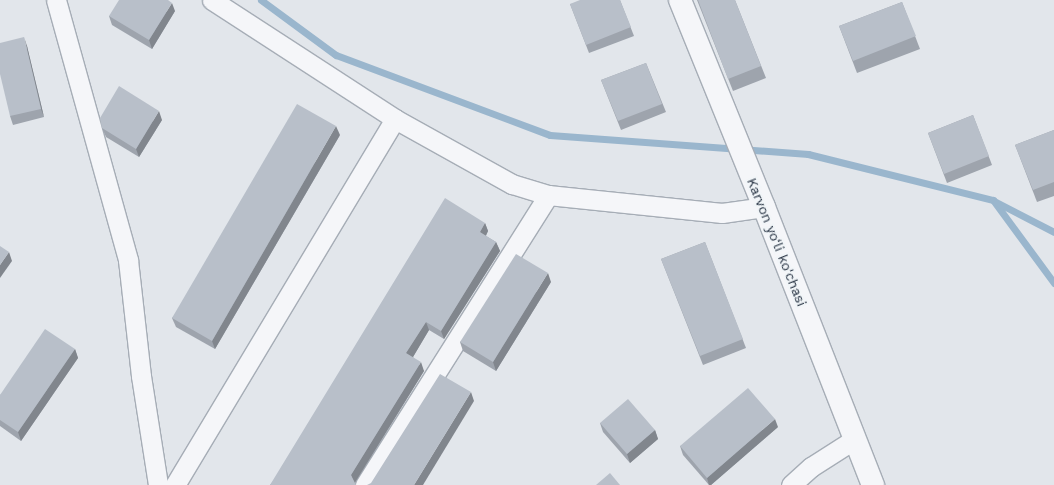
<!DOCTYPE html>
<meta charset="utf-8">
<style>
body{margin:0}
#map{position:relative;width:1054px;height:485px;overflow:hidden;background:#e2e6eb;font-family:"Work Sans",sans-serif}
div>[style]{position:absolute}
.stream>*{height:7px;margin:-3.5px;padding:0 3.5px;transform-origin:3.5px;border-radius:3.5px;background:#9ab6cd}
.roads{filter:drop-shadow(1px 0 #a6adb6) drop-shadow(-1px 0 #a6adb6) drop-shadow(0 1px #a6adb6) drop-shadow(0 -1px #a6adb6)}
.minor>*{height:19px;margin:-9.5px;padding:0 9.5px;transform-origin:9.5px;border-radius:9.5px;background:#f5f6f9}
.tertiary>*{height:22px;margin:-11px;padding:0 11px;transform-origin:11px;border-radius:11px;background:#f5f6f9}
.wall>*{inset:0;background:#9ea4ad}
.shaded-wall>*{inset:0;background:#81868d}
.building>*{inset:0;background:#b8bfc9}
span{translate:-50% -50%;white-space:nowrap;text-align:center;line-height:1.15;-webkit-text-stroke:4px #f1f5f8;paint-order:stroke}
.street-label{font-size:14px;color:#283444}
</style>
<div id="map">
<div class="stream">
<div style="left:261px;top:0;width:93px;rotate:36.3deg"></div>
<div style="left:336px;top:55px;width:228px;rotate:20.5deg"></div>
<div style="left:550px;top:135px;width:259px;rotate:4.2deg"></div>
<div style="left:808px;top:154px;width:191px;rotate:14deg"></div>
<div style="left:993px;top:200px;width:103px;rotate:53.7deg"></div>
<div style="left:996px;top:202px;width:65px;rotate:27.3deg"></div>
</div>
<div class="roads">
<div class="minor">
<div style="left:56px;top:0;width:270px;rotate:74.5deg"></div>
<div style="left:128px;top:260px;width:117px;rotate:83.6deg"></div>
<div style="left:141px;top:376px;width:110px;rotate:81.1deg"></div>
<div style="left:212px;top:0;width:218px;rotate:33deg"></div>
<div style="left:395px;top:119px;width:134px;rotate:29.1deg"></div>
<div style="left:512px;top:184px;width:38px;rotate:17deg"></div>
<div style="left:548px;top:195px;width:175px;rotate:5.9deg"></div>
<div style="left:722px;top:213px;width:42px;rotate:-8.1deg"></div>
<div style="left:175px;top:485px;width:427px;rotate:-59deg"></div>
<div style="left:365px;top:485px;width:343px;rotate:-57.7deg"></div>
<div style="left:791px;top:485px;width:27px;rotate:-42deg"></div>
<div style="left:811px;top:467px;width:52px;rotate:-32.5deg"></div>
</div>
<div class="tertiary">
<div style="left:680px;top:0;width:223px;rotate:67.9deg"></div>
<div style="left:764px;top:207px;width:299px;rotate:68.6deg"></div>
</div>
</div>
<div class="wall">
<div style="clip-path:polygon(620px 0,634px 36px,589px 53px,570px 4px)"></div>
<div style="clip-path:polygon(697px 0,735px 0,766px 78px,733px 91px)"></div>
<div style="clip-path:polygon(902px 2px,920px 49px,857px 73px,839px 26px)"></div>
<div style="clip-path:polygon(175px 11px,152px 49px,112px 25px,109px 16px)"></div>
<div style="clip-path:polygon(27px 46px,44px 117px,13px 125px,10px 116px)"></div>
<div style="clip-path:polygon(646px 63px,666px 112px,621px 130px,601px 80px)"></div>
<div style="clip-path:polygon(973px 115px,992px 165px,947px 183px,928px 133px)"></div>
<div style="clip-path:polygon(162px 120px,139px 157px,106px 137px,102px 128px)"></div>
<div style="clip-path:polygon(1054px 130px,1054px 196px,1037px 202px,1015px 145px)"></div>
<div style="clip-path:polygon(340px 135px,215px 349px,176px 327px,172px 318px)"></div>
<div style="clip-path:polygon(485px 223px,488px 231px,486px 236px,496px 242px,500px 251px,444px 339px,429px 330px,413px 357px,424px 371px,355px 483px,270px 485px)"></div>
<div style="clip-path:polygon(705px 242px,746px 348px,703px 365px,661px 259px)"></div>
<div style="clip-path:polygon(551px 282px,496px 371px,463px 351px,460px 342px)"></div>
<div style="clip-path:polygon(75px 349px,78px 358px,21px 441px,0 426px,0 395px)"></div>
<div style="clip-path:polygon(600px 423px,655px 430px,658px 439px,630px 463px,603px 432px)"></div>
<div style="clip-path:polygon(778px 427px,711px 485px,709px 485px,683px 455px,680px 446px)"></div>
</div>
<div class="shaded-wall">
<div style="clip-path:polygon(172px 3px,175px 11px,152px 49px,149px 40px)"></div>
<div style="clip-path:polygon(24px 37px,27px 46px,44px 117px,41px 109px)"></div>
<div style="clip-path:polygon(159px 111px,162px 120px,139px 157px,136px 149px)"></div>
<div style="clip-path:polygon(336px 126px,340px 135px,215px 349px,212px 341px)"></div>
<div style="clip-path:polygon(485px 223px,488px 231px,483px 241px,480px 232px)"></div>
<div style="clip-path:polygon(496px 242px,500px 251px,444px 339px,441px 331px)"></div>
<div style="clip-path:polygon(9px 252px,12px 261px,0 278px,0 265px)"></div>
<div style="clip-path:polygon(548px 273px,551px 282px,496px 371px,493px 362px)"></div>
<div style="clip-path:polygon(426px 322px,429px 330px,410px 362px,406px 353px)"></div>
<div style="clip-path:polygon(75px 349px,78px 358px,21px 441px,18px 432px)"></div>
<div style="clip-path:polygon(421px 362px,424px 371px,354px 484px,351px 475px)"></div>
<div style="clip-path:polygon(471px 392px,474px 401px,423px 485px,414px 485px)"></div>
<div style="clip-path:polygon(775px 419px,778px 427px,711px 485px,709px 485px,707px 478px)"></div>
<div style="clip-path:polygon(655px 430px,658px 439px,630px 463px,627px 454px)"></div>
</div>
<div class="building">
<div style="clip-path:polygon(119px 0,168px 0,172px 3px,149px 40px,109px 16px)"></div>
<div style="clip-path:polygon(580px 0,620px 0,631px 27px,586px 45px,570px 4px)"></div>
<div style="clip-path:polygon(698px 0,735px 0,761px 66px,728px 79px)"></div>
<div style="clip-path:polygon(902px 2px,916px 36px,853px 61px,839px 26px)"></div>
<div style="clip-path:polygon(24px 37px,41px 109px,10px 116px,0 74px,0 43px)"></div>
<div style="clip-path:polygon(646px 63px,662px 104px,618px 121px,601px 80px)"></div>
<div style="clip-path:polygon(119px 86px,159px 111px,136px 149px,102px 128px,100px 118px)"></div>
<div style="clip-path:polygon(297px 104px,336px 126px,212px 341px,172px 318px)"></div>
<div style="clip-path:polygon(973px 115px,989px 156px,944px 174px,928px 133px)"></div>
<div style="clip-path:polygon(1054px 130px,1054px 182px,1033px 190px,1015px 145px)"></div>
<div style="clip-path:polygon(445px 198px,485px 223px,480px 232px,496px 242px,441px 331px,426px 322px,406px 353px,421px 362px,351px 475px,356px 485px,270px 485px)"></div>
<div style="clip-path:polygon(705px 242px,743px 339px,700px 356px,661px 259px)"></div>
<div style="clip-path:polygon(0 246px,9px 252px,0 265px)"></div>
<div style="clip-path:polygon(516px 254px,548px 273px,493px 362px,460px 342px)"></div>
<div style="clip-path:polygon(45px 329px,75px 349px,18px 432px,0 420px,0 395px)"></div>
<div style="clip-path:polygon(440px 374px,471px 392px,414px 485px,367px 485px,371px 483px)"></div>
<div style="clip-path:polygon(748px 388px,775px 419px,707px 478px,680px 446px)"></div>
<div style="clip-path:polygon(628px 399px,655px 430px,627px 454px,600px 423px)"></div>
<div style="clip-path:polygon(610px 473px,620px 485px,596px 485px)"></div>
</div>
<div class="street-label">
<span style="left:777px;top:242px;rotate:68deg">Karvon yo‘li ko'chasi</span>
</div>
</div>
